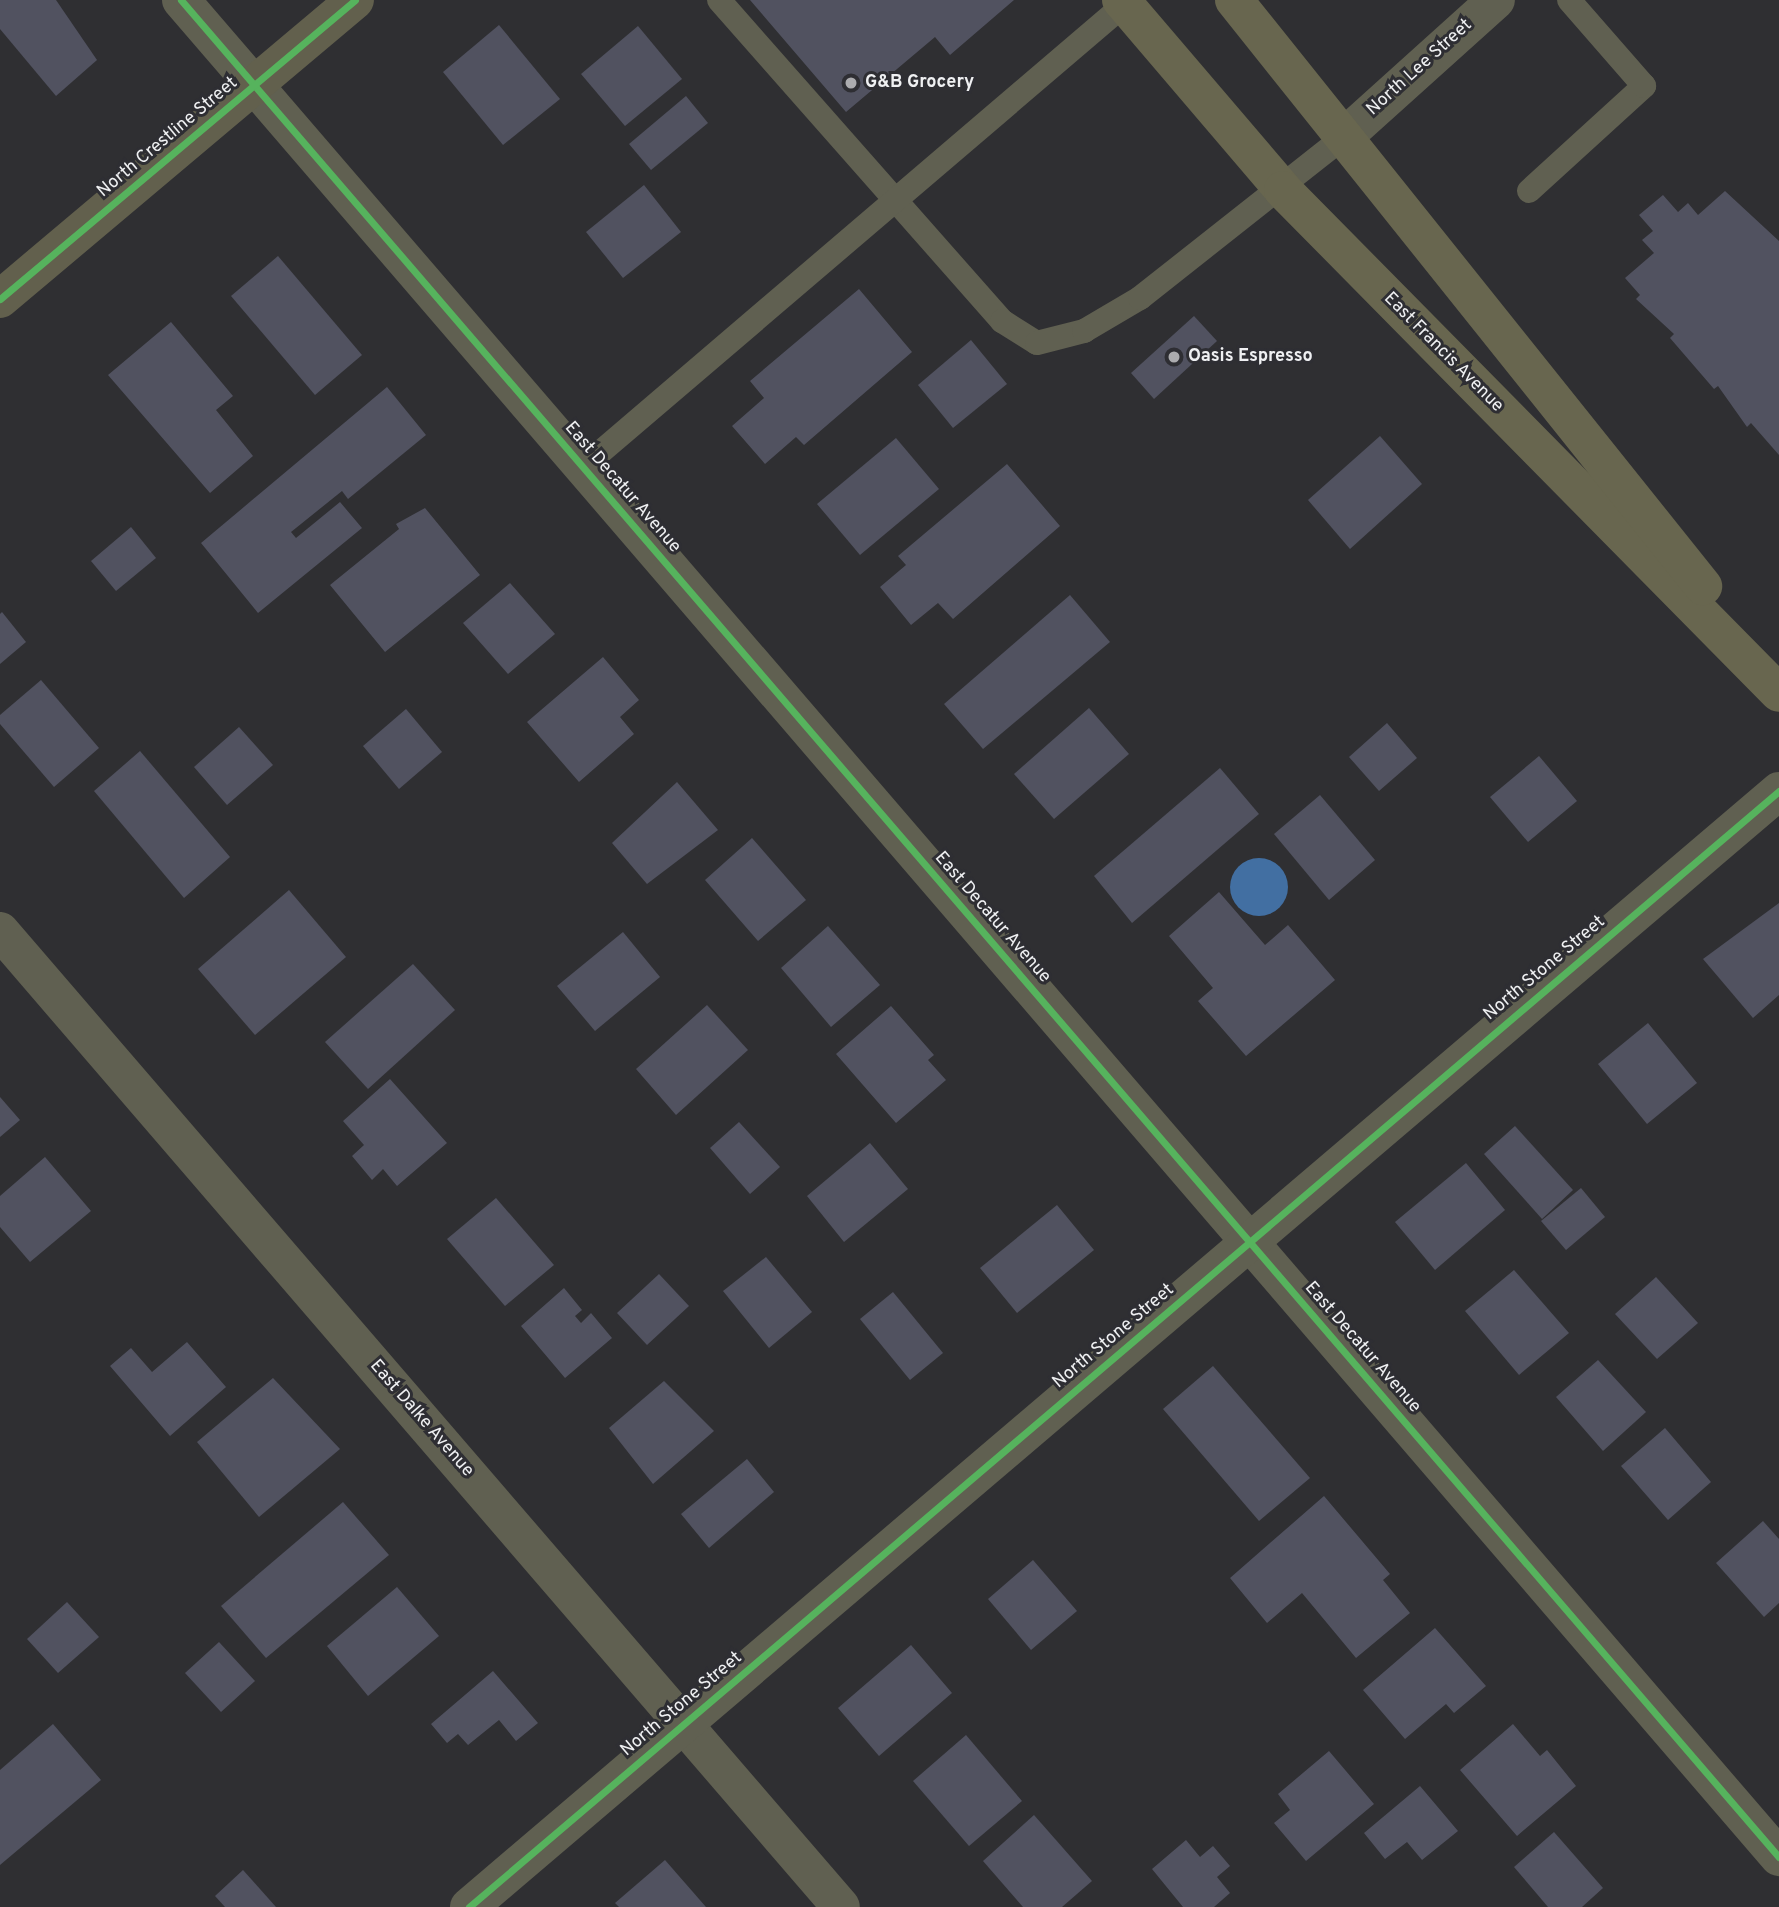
<!DOCTYPE html>
<style>
body{margin:0}
#map{position:relative;width:1779px;height:1907px;overflow:hidden;background:#2f2f32;font-family:Overpass,sans-serif}
div>[style]{position:absolute}
.water>*{inset:0;background:#426fa2}
.round{border-radius:50%}
.building>*{inset:0;background:#515260}
.lane>*{height:24px;margin:-12px;padding:0 12px;transform-origin:12px;border-radius:12px;background:#606051}
.street>*{height:38px;margin:-19px;padding:0 19px;transform-origin:19px;border-radius:19px;background:#606051}
.secondary>*{height:38px;margin:-19px;padding:0 19px;transform-origin:19px;border-radius:19px;background:#62604d}
.primary>*{height:38px;margin:-19px;padding:0 19px;transform-origin:19px;border-radius:19px;background:#68664f}
.cycleway>*{height:7px;margin:-3.5px;padding:0 3.5px;transform-origin:3.5px;border-radius:3.5px;background:#56b35d}
.dots>*{width:19px;height:19px;translate:-50% -50%;box-sizing:border-box;border:4px solid #2e2e33;border-radius:50%}
span{translate:-50% -50%;white-space:nowrap;text-align:center;line-height:1.15;-webkit-text-stroke:6px #2e2e33;paint-order:stroke}
.street-label{font-size:18px;color:#eff0f2}
.poi-label{font-size:18px;color:#eff0f2;font-weight:700}
.left{translate:0 -50%;text-align:left}
</style>
<div id="map">
<div class="water">
<div class="round" style="left:1230px;top:858px;width:58px;height:58px"></div>
</div>
<div class="building">
<div style="clip-path:polygon(0 0,56px 0,97px 60px,56px 96px,0 29px)"></div>
<div style="clip-path:polygon(750px 0,1014px 0,950px 55px,935px 37px,846px 112px)"></div>
<div style="clip-path:polygon(499px 25px,560px 99px,503px 145px,443px 72px)"></div>
<div style="clip-path:polygon(638px 26px,682px 79px,625px 126px,581px 74px)"></div>
<div style="clip-path:polygon(686px 96px,708px 123px,651px 170px,629px 144px)"></div>
<div style="clip-path:polygon(644px 185px,681px 232px,623px 278px,586px 232px)"></div>
<div style="clip-path:polygon(1725px 191px,1779px 241px,1779px 455px,1751px 423px,1747px 427px,1718px 386px,1714px 389px,1670px 338px,1674px 334px,1636px 299px,1640px 295px,1625px 278px,1654px 253px,1642px 240px,1653px 231px,1639px 215px,1663px 195px,1678px 212px,1688px 203px,1698px 215px)"></div>
<div style="clip-path:polygon(278px 256px,362px 355px,315px 395px,231px 296px)"></div>
<div style="clip-path:polygon(859px 289px,912px 352px,804px 445px,796px 437px,765px 464px,732px 426px,764px 398px,750px 381px)"></div>
<div style="clip-path:polygon(1194px 316px,1217px 341px,1154px 399px,1131px 373px)"></div>
<div style="clip-path:polygon(171px 322px,233px 396px,216px 410px,253px 456px,210px 493px,108px 375px)"></div>
<div style="clip-path:polygon(971px 340px,1007px 384px,953px 428px,918px 385px)"></div>
<div style="clip-path:polygon(387px 387px,426px 435px,348px 499px,342px 491px,291px 532px,296px 538px,340px 502px,362px 528px,258px 613px,201px 543px)"></div>
<div style="clip-path:polygon(1380px 436px,1422px 484px,1350px 549px,1308px 500px)"></div>
<div style="clip-path:polygon(896px 438px,939px 489px,860px 555px,817px 504px)"></div>
<div style="clip-path:polygon(1007px 464px,1060px 526px,953px 619px,938px 603px,911px 625px,880px 587px,906px 565px,898px 556px)"></div>
<div style="clip-path:polygon(425px 508px,480px 575px,385px 652px,330px 585px,399px 529px,396px 524px)"></div>
<div style="clip-path:polygon(131px 527px,156px 558px,116px 591px,91px 561px)"></div>
<div style="clip-path:polygon(510px 583px,555px 634px,508px 674px,463px 623px)"></div>
<div style="clip-path:polygon(1070px 595px,1110px 642px,983px 749px,944px 704px)"></div>
<div style="clip-path:polygon(2px 612px,26px 642px,0 664px,0 614px)"></div>
<div style="clip-path:polygon(603px 657px,639px 700px,620px 717px,634px 734px,579px 782px,527px 722px)"></div>
<div style="clip-path:polygon(41px 680px,99px 748px,54px 787px,0 724px,0 715px)"></div>
<div style="clip-path:polygon(1089px 708px,1129px 754px,1054px 819px,1014px 774px)"></div>
<div style="clip-path:polygon(406px 709px,442px 752px,399px 789px,363px 746px)"></div>
<div style="clip-path:polygon(1387px 723px,1417px 758px,1379px 791px,1349px 757px)"></div>
<div style="clip-path:polygon(239px 727px,273px 765px,227px 805px,194px 767px)"></div>
<div style="clip-path:polygon(140px 751px,230px 857px,184px 898px,94px 791px)"></div>
<div style="clip-path:polygon(1539px 756px,1577px 801px,1528px 842px,1490px 797px)"></div>
<div style="clip-path:polygon(1220px 768px,1259px 814px,1132px 923px,1094px 876px)"></div>
<div style="clip-path:polygon(677px 782px,718px 830px,647px 884px,612px 843px)"></div>
<div style="clip-path:polygon(1320px 795px,1375px 860px,1329px 900px,1274px 834px)"></div>
<div style="clip-path:polygon(752px 838px,806px 900px,758px 941px,705px 880px)"></div>
<div style="clip-path:polygon(289px 890px,346px 957px,255px 1035px,198px 969px)"></div>
<div style="clip-path:polygon(1219px 892px,1265px 945px,1288px 925px,1335px 980px,1246px 1056px,1198px 1001px,1213px 988px,1169px 936px)"></div>
<div style="clip-path:polygon(1779px 903px,1779px 995px,1753px 1018px,1703px 959px)"></div>
<div style="clip-path:polygon(828px 926px,880px 985px,831px 1027px,781px 968px)"></div>
<div style="clip-path:polygon(623px 932px,660px 977px,595px 1031px,557px 986px)"></div>
<div style="clip-path:polygon(413px 964px,455px 1010px,368px 1089px,325px 1042px)"></div>
<div style="clip-path:polygon(707px 1005px,748px 1050px,676px 1115px,636px 1069px)"></div>
<div style="clip-path:polygon(891px 1006px,934px 1055px,928px 1060px,946px 1080px,896px 1123px,836px 1054px)"></div>
<div style="clip-path:polygon(1648px 1023px,1697px 1083px,1647px 1124px,1598px 1064px)"></div>
<div style="clip-path:polygon(390px 1079px,447px 1143px,397px 1186px,383px 1169px,372px 1180px,352px 1156px,364px 1145px,343px 1121px)"></div>
<div style="clip-path:polygon(0 1097px,20px 1120px,0 1137px)"></div>
<div style="clip-path:polygon(739px 1122px,780px 1167px,750px 1194px,710px 1148px)"></div>
<div style="clip-path:polygon(1515px 1126px,1573px 1190px,1542px 1219px,1484px 1154px)"></div>
<div style="clip-path:polygon(870px 1143px,908px 1189px,844px 1242px,807px 1196px)"></div>
<div style="clip-path:polygon(45px 1157px,91px 1211px,30px 1262px,0 1227px,0 1196px)"></div>
<div style="clip-path:polygon(1466px 1163px,1505px 1210px,1435px 1270px,1395px 1222px)"></div>
<div style="clip-path:polygon(1581px 1188px,1605px 1217px,1566px 1250px,1541px 1221px)"></div>
<div style="clip-path:polygon(496px 1198px,554px 1265px,505px 1306px,447px 1239px)"></div>
<div style="clip-path:polygon(1057px 1205px,1094px 1250px,1017px 1313px,980px 1268px)"></div>
<div style="clip-path:polygon(766px 1257px,812px 1312px,769px 1348px,723px 1291px)"></div>
<div style="clip-path:polygon(1514px 1270px,1569px 1333px,1519px 1375px,1465px 1311px)"></div>
<div style="clip-path:polygon(659px 1274px,689px 1306px,647px 1345px,617px 1313px)"></div>
<div style="clip-path:polygon(1656px 1277px,1698px 1323px,1657px 1359px,1615px 1314px)"></div>
<div style="clip-path:polygon(564px 1288px,582px 1310px,575px 1316px,581px 1323px,591px 1313px,612px 1338px,565px 1378px,521px 1326px)"></div>
<div style="clip-path:polygon(893px 1292px,943px 1353px,910px 1380px,860px 1319px)"></div>
<div style="clip-path:polygon(187px 1342px,226px 1387px,170px 1436px,110px 1366px,131px 1348px,152px 1372px)"></div>
<div style="clip-path:polygon(1598px 1360px,1646px 1412px,1603px 1451px,1556px 1397px)"></div>
<div style="clip-path:polygon(1213px 1366px,1310px 1478px,1259px 1521px,1163px 1409px)"></div>
<div style="clip-path:polygon(273px 1378px,340px 1449px,259px 1517px,197px 1442px)"></div>
<div style="clip-path:polygon(664px 1381px,714px 1431px,653px 1484px,609px 1428px)"></div>
<div style="clip-path:polygon(1665px 1428px,1711px 1482px,1668px 1520px,1621px 1466px)"></div>
<div style="clip-path:polygon(747px 1459px,774px 1492px,709px 1548px,681px 1514px)"></div>
<div style="clip-path:polygon(1324px 1496px,1390px 1574px,1383px 1580px,1410px 1613px,1356px 1658px,1302px 1593px,1267px 1623px,1230px 1578px)"></div>
<div style="clip-path:polygon(343px 1502px,389px 1555px,266px 1658px,221px 1606px)"></div>
<div style="clip-path:polygon(1763px 1521px,1779px 1539px,1779px 1603px,1764px 1617px,1716px 1563px)"></div>
<div style="clip-path:polygon(1033px 1560px,1077px 1611px,1031px 1650px,988px 1599px)"></div>
<div style="clip-path:polygon(397px 1587px,439px 1636px,368px 1696px,327px 1646px)"></div>
<div style="clip-path:polygon(67px 1602px,99px 1637px,58px 1673px,27px 1639px)"></div>
<div style="clip-path:polygon(1435px 1628px,1486px 1686px,1454px 1713px,1446px 1704px,1405px 1739px,1363px 1690px)"></div>
<div style="clip-path:polygon(219px 1642px,255px 1681px,221px 1712px,185px 1673px)"></div>
<div style="clip-path:polygon(911px 1645px,952px 1693px,879px 1756px,838px 1708px)"></div>
<div style="clip-path:polygon(493px 1671px,538px 1723px,516px 1741px,499px 1720px,468px 1745px,458px 1734px,447px 1743px,431px 1724px)"></div>
<div style="clip-path:polygon(53px 1724px,101px 1780px,0 1865px,0 1770px)"></div>
<div style="clip-path:polygon(1513px 1724px,1540px 1756px,1547px 1750px,1576px 1786px,1517px 1836px,1460px 1770px)"></div>
<div style="clip-path:polygon(966px 1735px,1022px 1801px,969px 1846px,913px 1781px)"></div>
<div style="clip-path:polygon(1329px 1751px,1374px 1804px,1306px 1861px,1274px 1823px,1290px 1810px,1278px 1794px)"></div>
<div style="clip-path:polygon(1420px 1786px,1458px 1831px,1422px 1860px,1407px 1842px,1385px 1859px,1364px 1833px)"></div>
<div style="clip-path:polygon(1034px 1815px,1092px 1881px,1062px 1907px,1023px 1907px,983px 1861px)"></div>
<div style="clip-path:polygon(1554px 1832px,1603px 1888px,1582px 1907px,1548px 1907px,1514px 1867px)"></div>
<div style="clip-path:polygon(1186px 1840px,1200px 1857px,1213px 1846px,1230px 1866px,1217px 1877px,1230px 1893px,1214px 1907px,1183px 1907px,1152px 1869px)"></div>
<div style="clip-path:polygon(665px 1860px,706px 1907px,619px 1907px,615px 1903px)"></div>
<div style="clip-path:polygon(243px 1870px,276px 1907px,225px 1907px,215px 1896px)"></div>
</div>
<div class="lane">
<div style="left:719px;top:0;width:428px;rotate:48.6deg"></div>
<div style="left:1002px;top:321px;width:41px;rotate:32.2deg"></div>
<div style="left:1037px;top:343px;width:49px;rotate:-14.3deg"></div>
<div style="left:1084px;top:331px;width:65px;rotate:-30.5deg"></div>
<div style="left:1140px;top:298px;width:261px;rotate:-38.3deg"></div>
<div style="left:1529px;top:191px;width:156px;rotate:-42.4deg"></div>
<div style="left:1644px;top:86px;width:114px;rotate:-131.1deg"></div>
<div style="left:583px;top:467px;width:713px;rotate:-40.51deg"></div>
</div>
<div class="street">
<div style="left:181px;top:0;width:2450px;rotate:49.29deg"></div>
<div style="left:1345px;top:136px;width:203px;rotate:-42deg"></div>
<div style="left:0;top:931px;width:1288px;rotate:49.25deg"></div>
<div style="left:469px;top:1907px;width:1721px;rotate:-40.43deg"></div>
</div>
<div class="secondary">
<div style="left:0;top:299px;width:464px;rotate:-40.1deg"></div>
</div>
<div class="primary">
<div style="left:1121px;top:0;width:250px;rotate:49.5deg"></div>
<div style="left:1283px;top:190px;width:706px;rotate:45.4deg"></div>
<div style="left:1234px;top:0;width:751px;rotate:51.33deg"></div>
</div>
<div class="cycleway">
<div style="left:181px;top:0;width:2450px;rotate:49.29deg"></div>
<div style="left:0;top:299px;width:464px;rotate:-40.1deg"></div>
<div style="left:469px;top:1907px;width:1721px;rotate:-40.43deg"></div>
</div>
<div class="dots">
<div style="left:851px;top:83px;background:#acacaf"></div>
<div style="left:1174px;top:357px;background:#acacaf"></div>
</div>
<div class="street-label">
<span style="left:1420px;top:68px;rotate:-42deg">North Lee Street</span>
<span style="left:168px;top:138px;rotate:-40deg">North Crestline Street</span>
<span style="left:1443px;top:353px;rotate:45deg">East Francis Avenue</span>
<span style="left:622px;top:488px;rotate:49deg">East Decatur Avenue</span>
<span style="left:992px;top:918px;rotate:49deg">East Decatur Avenue</span>
<span style="left:1545px;top:969px;rotate:-40deg">North Stone Street</span>
<span style="left:1114px;top:1337px;rotate:-40deg">North Stone Street</span>
<span style="left:1362px;top:1348px;rotate:49deg">East Decatur Avenue</span>
<span style="left:421px;top:1419px;rotate:49deg">East Dalke Avenue</span>
<span style="left:682px;top:1705px;rotate:-40deg">North Stone Street</span>
</div>
<div class="poi-label">
<span class="left" style="left:865px;top:83px">G&amp;B Grocery</span>
<span class="left" style="left:1188px;top:357px">Oasis Espresso</span>
</div>
</div>
